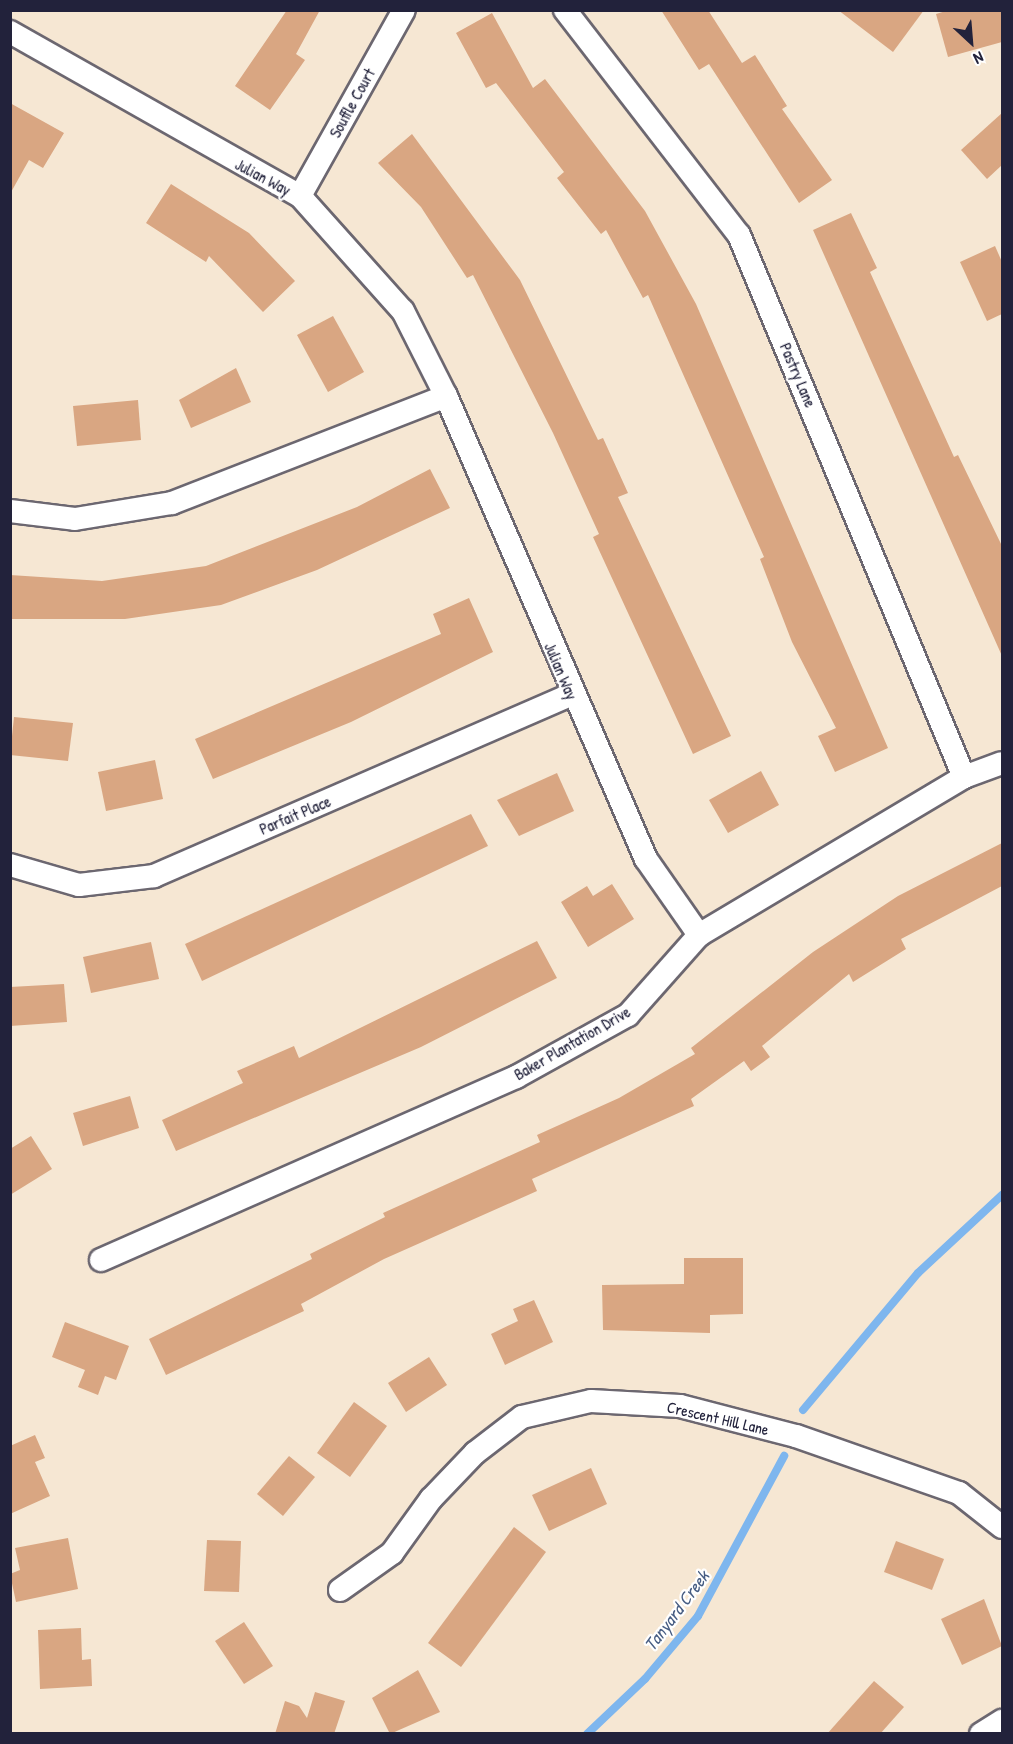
<!DOCTYPE html>
<style>
body{margin:0}
#map{position:relative;width:1013px;height:1744px;overflow:hidden;background:#f6e7d3;font-family:"Patrick Hand",sans-serif}
div>[style]{position:absolute}
.stream>*{height:8px;margin:-4px;padding:0 4px;transform-origin:4px;border-radius:4px;background:#7eb6ee}
.building>*{inset:0;background:#d9a682}
.roads{filter:drop-shadow(2px 0 #6c6770) drop-shadow(-2px 0 #6c6770) drop-shadow(0 2px #6c6770) drop-shadow(0 -2px #6c6770)}
.street>*{height:22px;margin:-11px;padding:0 11px;transform-origin:11px;border-radius:11px;background:#fff}
span{translate:-50% -50%;white-space:nowrap;text-align:center;line-height:1.15;-webkit-text-stroke:4.5px #fff;paint-order:stroke}
.street-label{font-size:16px;color:#22223b}
.water-label{font-size:18px;color:#475d83;font-style:italic}
.frame{position:absolute;inset:0;border:12px solid #22223b;pointer-events:none}
.north{position:absolute;left:941px;top:12px;width:60px;height:60px;-webkit-text-stroke:4px #fff;paint-order:stroke;rotate:154deg;font-size:16px;font-weight:700;line-height:24px;text-align:center;color:#22223b}
.north::after{content:'';display:block;margin:auto;width:21px;height:27px;background:#22223b;clip-path:polygon(50% 0,100% 100%,50% 72%,0 100%)}
</style>
<div id="map">
<div class="stream">
<div style="left:803px;top:1410px;width:179px;rotate:-50deg"></div>
<div style="left:918px;top:1273px;width:115px;rotate:-42.9deg"></div>
<div style="left:587px;top:1734px;width:80px;rotate:-43.5deg"></div>
<div style="left:645px;top:1679px;width:82px;rotate:-49.9deg"></div>
<div style="left:698px;top:1616px;width:182px;rotate:-61.7deg"></div>
</div>
<div class="building">
<div style="clip-path:polygon(287px 10px,320px 10px,296px 54px,305px 60px,270px 110px,235px 86px)"></div>
<div style="clip-path:polygon(661px 10px,708px 10px,742px 63px,755px 55px,787px 106px,782px 109px,832px 180px,799px 203px,709px 64px,699px 70px)"></div>
<div style="clip-path:polygon(838px 10px,924px 10px,893px 52px)"></div>
<div style="clip-path:polygon(949px 10px,1002px 10px,1002px 42px,948px 57px,936px 14px)"></div>
<div style="clip-path:polygon(492px 13px,533px 88px,545px 79px,645px 211px,696px 304px,888px 748px,835px 772px,818px 736px,836px 728px,792px 642px,760px 559px,764px 557px,648px 295px,643px 298px,606px 230px,601px 234px,557px 178px,564px 172px,496px 83px,486px 88px,456px 33px)"></div>
<div style="clip-path:polygon(10px 103px,64px 133px,43px 168px,29px 160px,10px 194px)"></div>
<div style="clip-path:polygon(1002px 113px,1002px 165px,987px 179px,961px 150px)"></div>
<div style="clip-path:polygon(412px 134px,520px 280px,598px 440px,603px 438px,628px 493px,618px 497px,731px 736px,693px 754px,593px 537px,599px 534px,553px 433px,473px 275px,467px 278px,421px 207px,378px 163px)"></div>
<div style="clip-path:polygon(171px 184px,249px 233px,295px 281px,263px 312px,209px 256px,206px 262px,146px 223px)"></div>
<div style="clip-path:polygon(851px 213px,877px 268px,870px 272px,954px 457px,958px 455px,1002px 546px,1002px 656px,813px 230px)"></div>
<div style="clip-path:polygon(995px 246px,1002px 262px,1002px 314px,987px 321px,960px 262px)"></div>
<div style="clip-path:polygon(333px 316px,364px 372px,328px 392px,297px 335px)"></div>
<div style="clip-path:polygon(236px 368px,251px 402px,191px 428px,179px 400px)"></div>
<div style="clip-path:polygon(138px 400px,141px 440px,77px 446px,73px 406px)"></div>
<div style="clip-path:polygon(430px 469px,450px 508px,317px 570px,221px 605px,125px 619px,10px 619px,10px 575px,102px 581px,206px 566px,357px 507px)"></div>
<div style="clip-path:polygon(469px 598px,493px 652px,351px 722px,213px 779px,195px 739px,441px 634px,433px 614px)"></div>
<div style="clip-path:polygon(14px 717px,73px 723px,68px 761px,10px 755px)"></div>
<div style="clip-path:polygon(155px 760px,163px 799px,106px 811px,98px 772px)"></div>
<div style="clip-path:polygon(761px 771px,779px 805px,728px 833px,709px 800px)"></div>
<div style="clip-path:polygon(557px 773px,574px 811px,519px 836px,497px 800px)"></div>
<div style="clip-path:polygon(471px 814px,488px 846px,202px 981px,185px 944px)"></div>
<div style="clip-path:polygon(1002px 843px,1002px 886px,901px 939px,906px 949px,853px 982px,849px 974px,762px 1046px,770px 1057px,751px 1071px,744px 1061px,691px 1099px,694px 1106px,532px 1179px,537px 1191px,384px 1259px,301px 1304px,304px 1311px,166px 1375px,149px 1339px,312px 1259px,310px 1254px,385px 1217px,383px 1213px,540px 1142px,537px 1135px,619px 1098px,695px 1054px,691px 1048px,813px 952px,898px 896px)"></div>
<div style="clip-path:polygon(612px 884px,634px 919px,588px 947px,561px 902px,587px 886px,593px 896px)"></div>
<div style="clip-path:polygon(537px 941px,557px 978px,421px 1047px,176px 1151px,162px 1120px,243px 1083px,237px 1071px,294px 1046px,299px 1058px)"></div>
<div style="clip-path:polygon(151px 942px,159px 979px,91px 993px,83px 957px)"></div>
<div style="clip-path:polygon(64px 984px,67px 1022px,10px 1026px,10px 987px)"></div>
<div style="clip-path:polygon(130px 1096px,139px 1128px,83px 1146px,73px 1113px)"></div>
<div style="clip-path:polygon(31px 1136px,52px 1169px,10px 1195px,10px 1149px)"></div>
<div style="clip-path:polygon(684px 1258px,743px 1258px,743px 1314px,710px 1315px,710px 1333px,603px 1330px,602px 1285px,684px 1284px)"></div>
<div style="clip-path:polygon(534px 1300px,553px 1342px,505px 1365px,491px 1334px,518px 1321px,513px 1309px)"></div>
<div style="clip-path:polygon(65px 1322px,129px 1346px,116px 1380px,105px 1376px,98px 1395px,78px 1387px,85px 1370px,52px 1357px)"></div>
<div style="clip-path:polygon(429px 1357px,447px 1385px,406px 1412px,388px 1383px)"></div>
<div style="clip-path:polygon(354px 1402px,387px 1426px,350px 1477px,317px 1453px)"></div>
<div style="clip-path:polygon(35px 1435px,45px 1458px,35px 1462px,50px 1496px,10px 1514px,10px 1446px)"></div>
<div style="clip-path:polygon(289px 1456px,315px 1477px,283px 1516px,257px 1494px)"></div>
<div style="clip-path:polygon(591px 1468px,607px 1504px,549px 1531px,532px 1495px)"></div>
<div style="clip-path:polygon(514px 1527px,546px 1552px,461px 1667px,428px 1643px)"></div>
<div style="clip-path:polygon(68px 1538px,78px 1589px,16px 1602px,10px 1574px,20px 1570px,15px 1548px)"></div>
<div style="clip-path:polygon(207px 1540px,241px 1541px,239px 1592px,204px 1591px)"></div>
<div style="clip-path:polygon(896px 1541px,944px 1559px,932px 1590px,884px 1572px)"></div>
<div style="clip-path:polygon(984px 1599px,1002px 1646px,962px 1665px,941px 1619px)"></div>
<div style="clip-path:polygon(244px 1622px,273px 1666px,244px 1684px,215px 1641px)"></div>
<div style="clip-path:polygon(81px 1628px,82px 1660px,91px 1659px,92px 1686px,40px 1689px,38px 1630px)"></div>
<div style="clip-path:polygon(418px 1670px,440px 1712px,390px 1734px,372px 1698px)"></div>
<div style="clip-path:polygon(874px 1681px,904px 1707px,880px 1734px,827px 1734px)"></div>
<div style="clip-path:polygon(315px 1692px,345px 1701px,334px 1734px,275px 1734px,285px 1701px,299px 1706px,307px 1718px)"></div>
</div>
<div class="roads">
<div class="street">
<div style="left:565px;top:10px;width:284px;rotate:52.3deg"></div>
<div style="left:739px;top:235px;width:587px;rotate:67.46deg"></div>
<div style="left:10px;top:32px;width:333px;rotate:29.5deg"></div>
<div style="left:300px;top:196px;width:154px;rotate:48.2deg"></div>
<div style="left:403px;top:311px;width:95px;rotate:63.2deg"></div>
<div style="left:446px;top:396px;width:504px;rotate:66.64deg"></div>
<div style="left:646px;top:859px;width:93px;rotate:55.1deg"></div>
<div style="left:300px;top:196px;width:213px;rotate:-60.8deg"></div>
<div style="left:10px;top:511px;width:65px;rotate:7deg"></div>
<div style="left:75px;top:519px;width:98px;rotate:-9.4deg"></div>
<div style="left:172px;top:503px;width:294px;rotate:-21.3deg"></div>
<div style="left:10px;top:865px;width:72px;rotate:16.2deg"></div>
<div style="left:79px;top:885px;width:76px;rotate:-6.8deg"></div>
<div style="left:154px;top:876px;width:455px;rotate:-23.5deg"></div>
<div style="left:101px;top:1260px;width:454px;rotate:-23.8deg"></div>
<div style="left:516px;top:1077px;width:128px;rotate:-29deg"></div>
<div style="left:628px;top:1015px;width:107px;rotate:-48.4deg"></div>
<div style="left:699px;top:935px;width:309px;rotate:-30.8deg"></div>
<div style="left:964px;top:777px;width:40px;rotate:-20.2deg"></div>
<div style="left:340px;top:1590px;width:64px;rotate:-35.4deg"></div>
<div style="left:392px;top:1553px;width:67px;rotate:-54.2deg"></div>
<div style="left:431px;top:1499px;width:64px;rotate:-46.3deg"></div>
<div style="left:475px;top:1453px;width:59px;rotate:-37.5deg"></div>
<div style="left:522px;top:1417px;width:71px;rotate:-13.1deg"></div>
<div style="left:591px;top:1401px;width:89px;rotate:3.2deg"></div>
<div style="left:680px;top:1406px;width:120px;rotate:14.5deg"></div>
<div style="left:796px;top:1436px;width:173px;rotate:19.3deg"></div>
<div style="left:959px;top:1493px;width:55px;rotate:38.3deg"></div>
<div style="left:981px;top:1734px;width:25px;rotate:-32deg"></div>
</div>
</div>
<div class="street-label">
<span style="left:352px;top:103px;rotate:-61deg">Souffle Court</span>
<span style="left:263px;top:177px;rotate:28deg">Julian Way</span>
<span style="left:798px;top:375px;rotate:67deg">Pastry Lane</span>
<span style="left:561px;top:671px;rotate:67deg">Julian Way</span>
<span style="left:295px;top:815px;rotate:-23deg">Parfait Place</span>
<span style="left:572px;top:1043px;rotate:-30deg">Baker Plantation Drive</span>
<span style="left:718px;top:1418px;rotate:13deg">Crescent Hill Lane</span>
</div>
<div class="water-label">
<span style="left:677px;top:1611px;rotate:-53deg">Tanyard Creek</span>
</div>
<div class="frame"></div>
<div class="north">N</div>
</div>
